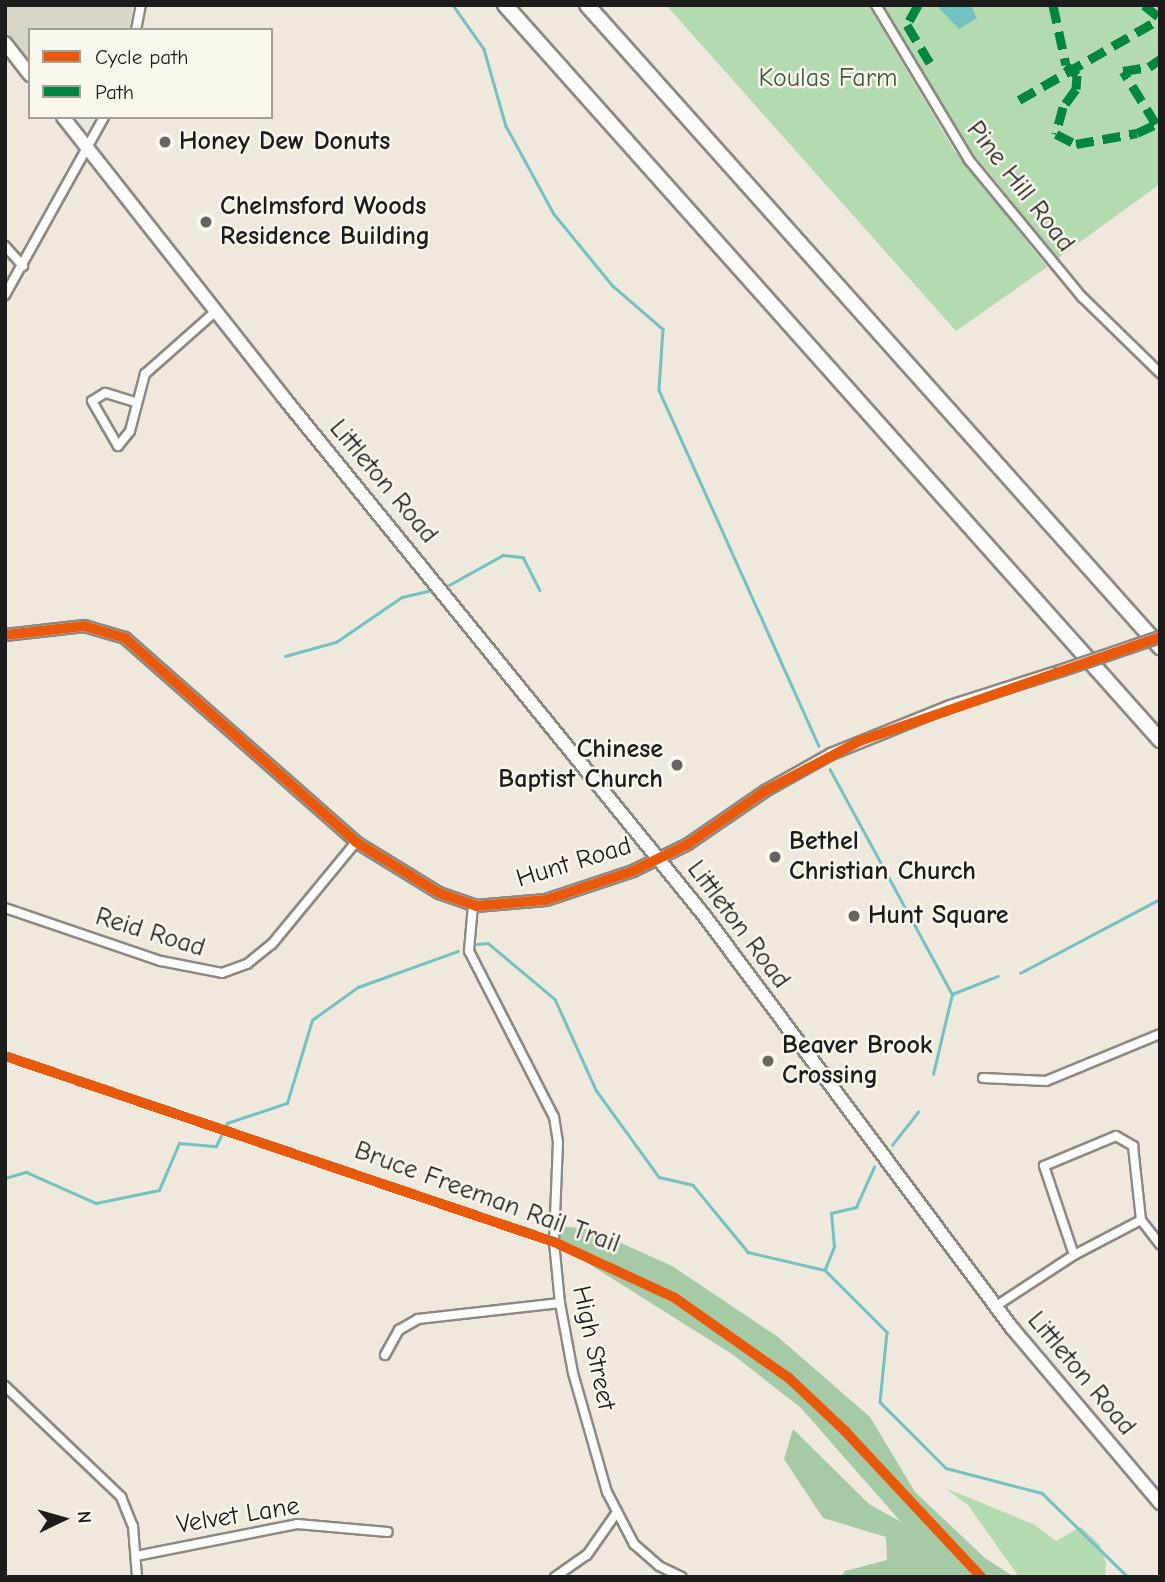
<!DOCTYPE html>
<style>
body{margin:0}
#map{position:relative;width:1165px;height:1582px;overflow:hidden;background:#eee8dd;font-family:"Comic Neue",sans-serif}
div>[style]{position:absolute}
.industrial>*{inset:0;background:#d8d5c9}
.green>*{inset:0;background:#b4dab0}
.forest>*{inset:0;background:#a6caa5}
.water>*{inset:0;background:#74c1c2}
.stream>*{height:2.5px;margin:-1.25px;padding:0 1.25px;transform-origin:1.25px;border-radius:1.25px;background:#74c1c2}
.roads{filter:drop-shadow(2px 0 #8c8983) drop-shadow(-2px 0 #8c8983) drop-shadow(0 2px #8c8983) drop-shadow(0 -2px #8c8983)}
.street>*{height:8px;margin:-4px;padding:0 4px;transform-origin:4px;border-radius:4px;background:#fcfcfa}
.secondary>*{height:10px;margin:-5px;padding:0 5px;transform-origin:5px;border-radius:5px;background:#fcfcfa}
.primary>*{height:12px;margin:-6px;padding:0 6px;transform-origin:6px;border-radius:6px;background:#fcfcfa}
.highway>*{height:14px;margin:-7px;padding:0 7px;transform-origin:7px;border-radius:7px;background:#fcfcfa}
.bridges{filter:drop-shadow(2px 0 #8c8983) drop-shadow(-2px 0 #8c8983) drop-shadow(0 2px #8c8983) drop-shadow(0 -2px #8c8983)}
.secondary-bridge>*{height:10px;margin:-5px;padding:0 5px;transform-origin:5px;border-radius:5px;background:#fcfcfa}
.quiet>*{height:9px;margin-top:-4.5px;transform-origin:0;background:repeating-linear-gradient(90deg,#00873e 0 18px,transparent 0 27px)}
.cycleway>*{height:10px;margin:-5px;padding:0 5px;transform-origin:5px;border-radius:5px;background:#e8590c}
.dots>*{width:19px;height:19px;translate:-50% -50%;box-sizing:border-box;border:4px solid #fbf7ec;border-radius:50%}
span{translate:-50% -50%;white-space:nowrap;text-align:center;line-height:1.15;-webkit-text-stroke:5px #fbf7ec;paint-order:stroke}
.park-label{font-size:26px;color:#405b43}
.poi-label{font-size:26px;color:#1c1c1c;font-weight:700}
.left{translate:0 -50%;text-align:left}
.right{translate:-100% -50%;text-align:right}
.street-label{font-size:26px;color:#1c1c1c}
.frame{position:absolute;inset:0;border:7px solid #1c1c1c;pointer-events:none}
.legend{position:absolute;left:28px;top:28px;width:245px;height:91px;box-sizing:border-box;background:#fbf7ec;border:2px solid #a29f99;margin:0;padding:9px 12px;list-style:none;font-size:21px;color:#1c1c1c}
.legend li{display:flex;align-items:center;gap:14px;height:35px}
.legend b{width:35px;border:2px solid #a29f99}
.north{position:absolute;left:28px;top:1484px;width:70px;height:70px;-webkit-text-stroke:5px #fbf7ec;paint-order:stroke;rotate:85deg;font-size:19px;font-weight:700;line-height:28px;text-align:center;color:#1c1c1c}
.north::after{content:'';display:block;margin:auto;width:24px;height:32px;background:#1c1c1c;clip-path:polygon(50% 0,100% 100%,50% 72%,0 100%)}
</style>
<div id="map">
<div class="industrial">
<div style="clip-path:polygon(5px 5px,133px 5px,129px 30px,30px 30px,30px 64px,5px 31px)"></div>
</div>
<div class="green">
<div style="clip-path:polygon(666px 5px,868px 5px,954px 150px,1047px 267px,956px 331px)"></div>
<div style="clip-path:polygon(881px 5px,1160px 5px,1160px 184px,1058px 258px,963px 141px)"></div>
<div style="clip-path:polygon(945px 1488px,1033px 1524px,1056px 1541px,1081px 1527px,1099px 1544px,1106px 1563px,1105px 1577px,1019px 1577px,968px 1505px)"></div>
</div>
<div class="forest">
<div style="clip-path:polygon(554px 1225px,592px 1230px,672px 1266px,778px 1337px,870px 1417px,915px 1492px,985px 1558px,1014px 1577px,841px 1577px,845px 1571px,887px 1560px,886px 1537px,823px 1518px,784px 1459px,793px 1429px,869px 1504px,901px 1522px,801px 1408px,732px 1354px,554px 1242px)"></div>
</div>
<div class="water">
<div style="clip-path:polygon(971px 5px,977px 18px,959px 29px,937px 6px)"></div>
</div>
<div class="stream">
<div style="left:453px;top:5px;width:54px;rotate:54.8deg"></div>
<div style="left:484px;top:49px;width:80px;rotate:74.1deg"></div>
<div style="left:506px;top:126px;width:100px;rotate:61.4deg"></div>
<div style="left:554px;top:214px;width:93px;rotate:50.7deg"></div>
<div style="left:613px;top:286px;width:66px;rotate:40.7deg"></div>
<div style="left:663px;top:329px;width:61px;rotate:93.8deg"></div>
<div style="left:659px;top:390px;width:390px;rotate:65.8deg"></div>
<div style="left:449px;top:585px;width:62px;rotate:-29.1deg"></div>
<div style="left:503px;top:555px;width:20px;rotate:6deg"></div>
<div style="left:523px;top:557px;width:37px;rotate:63deg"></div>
<div style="left:285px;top:656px;width:53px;rotate:-15.4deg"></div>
<div style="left:336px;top:642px;width:80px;rotate:-34.3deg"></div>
<div style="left:402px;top:597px;width:27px;rotate:-13deg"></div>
<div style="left:830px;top:769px;width:256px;rotate:61.5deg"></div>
<div style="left:477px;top:944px;width:11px;rotate:-5deg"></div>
<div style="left:488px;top:943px;width:87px;rotate:39.9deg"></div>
<div style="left:555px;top:999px;width:100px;rotate:65.7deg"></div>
<div style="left:596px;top:1090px;width:107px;rotate:54.1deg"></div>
<div style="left:659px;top:1177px;width:35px;rotate:13deg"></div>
<div style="left:693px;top:1185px;width:87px;rotate:50.6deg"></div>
<div style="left:748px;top:1252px;width:79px;rotate:13.2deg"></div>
<div style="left:825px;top:1270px;width:88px;rotate:45deg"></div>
<div style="left:887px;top:1332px;width:70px;rotate:95.7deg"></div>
<div style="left:880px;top:1402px;width:93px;rotate:45deg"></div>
<div style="left:946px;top:1468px;width:99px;rotate:14.6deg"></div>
<div style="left:1042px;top:1493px;width:120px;rotate:44.3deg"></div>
<div style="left:1020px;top:973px;width:158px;rotate:-27.9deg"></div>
<div style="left:933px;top:1074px;width:82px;rotate:-76.6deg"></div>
<div style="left:952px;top:994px;width:49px;rotate:-21.4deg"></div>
<div style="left:892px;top:1145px;width:42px;rotate:-51.8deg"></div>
<div style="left:5px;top:1178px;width:22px;rotate:-16deg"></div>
<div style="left:26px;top:1172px;width:77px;rotate:23.9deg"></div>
<div style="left:96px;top:1203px;width:64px;rotate:-11.7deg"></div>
<div style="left:159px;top:1190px;width:51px;rotate:-66.9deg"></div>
<div style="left:179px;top:1143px;width:37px;rotate:5deg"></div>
<div style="left:216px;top:1146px;width:25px;rotate:-64deg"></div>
<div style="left:227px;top:1123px;width:63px;rotate:-18.4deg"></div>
<div style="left:287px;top:1103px;width:87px;rotate:-73.2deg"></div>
<div style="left:312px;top:1020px;width:57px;rotate:-35.7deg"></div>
<div style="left:358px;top:987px;width:106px;rotate:-19.8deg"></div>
<div style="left:825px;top:1269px;width:24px;rotate:-68deg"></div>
<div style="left:834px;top:1247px;width:34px;rotate:-95deg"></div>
<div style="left:831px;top:1213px;width:26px;rotate:-13deg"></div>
<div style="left:856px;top:1207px;width:44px;rotate:-65.8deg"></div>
</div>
<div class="roads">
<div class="street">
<div style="left:876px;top:5px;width:181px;rotate:59deg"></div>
<div style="left:969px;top:160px;width:178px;rotate:50.5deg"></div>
<div style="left:1082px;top:297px;width:109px;rotate:44.3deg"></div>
<div style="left:136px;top:30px;width:25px;rotate:-79deg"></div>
<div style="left:5px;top:246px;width:27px;rotate:48deg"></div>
<div style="left:5px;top:295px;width:204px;rotate:-60.9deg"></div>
<div style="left:135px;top:402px;width:31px;rotate:-163deg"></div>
<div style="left:105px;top:393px;width:15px;rotate:148deg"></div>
<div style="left:92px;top:401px;width:52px;rotate:60deg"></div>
<div style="left:118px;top:446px;width:19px;rotate:-51deg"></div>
<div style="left:130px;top:431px;width:59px;rotate:-75.3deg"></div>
<div style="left:145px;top:374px;width:95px;rotate:-41.6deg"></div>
<div style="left:473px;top:905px;width:46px;rotate:95deg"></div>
<div style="left:469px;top:951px;width:186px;rotate:62.9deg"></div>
<div style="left:554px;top:1117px;width:25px;rotate:81deg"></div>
<div style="left:558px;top:1142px;width:100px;rotate:92.3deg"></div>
<div style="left:554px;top:1242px;width:61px;rotate:84.4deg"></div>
<div style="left:560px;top:1303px;width:71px;rotate:79.5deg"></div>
<div style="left:573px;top:1373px;width:124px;rotate:74.1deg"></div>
<div style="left:607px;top:1492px;width:59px;rotate:62.6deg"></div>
<div style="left:634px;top:1544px;width:33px;rotate:41deg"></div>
<div style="left:659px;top:1566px;width:25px;rotate:26deg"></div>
<div style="left:5px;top:908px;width:165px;rotate:18.8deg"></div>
<div style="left:161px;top:961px;width:62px;rotate:11.1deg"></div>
<div style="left:222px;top:973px;width:27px;rotate:-20deg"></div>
<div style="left:247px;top:964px;width:32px;rotate:-39deg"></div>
<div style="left:272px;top:944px;width:132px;rotate:-50.5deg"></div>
<div style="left:983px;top:1078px;width:63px;rotate:2.7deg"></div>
<div style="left:1046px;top:1081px;width:123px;rotate:-22.4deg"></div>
<div style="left:1141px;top:1220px;width:31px;rotate:52deg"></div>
<div style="left:996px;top:1306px;width:93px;rotate:-33.2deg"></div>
<div style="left:1074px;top:1255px;width:94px;rotate:-108.6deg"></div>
<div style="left:1044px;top:1166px;width:78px;rotate:-22.6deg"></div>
<div style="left:1116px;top:1136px;width:20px;rotate:30deg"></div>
<div style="left:1133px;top:1146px;width:74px;rotate:83.8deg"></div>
<div style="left:1141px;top:1220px;width:76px;rotate:152.4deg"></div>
<div style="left:385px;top:1355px;width:29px;rotate:-61deg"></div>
<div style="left:399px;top:1330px;width:22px;rotate:-30deg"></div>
<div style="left:418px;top:1319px;width:143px;rotate:-6.4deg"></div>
<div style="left:5px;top:1386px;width:161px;rotate:43.7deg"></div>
<div style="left:121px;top:1497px;width:31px;rotate:68deg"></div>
<div style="left:133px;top:1526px;width:51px;rotate:85.5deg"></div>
<div style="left:136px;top:1556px;width:164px;rotate:-11.2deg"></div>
<div style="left:297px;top:1524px;width:91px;rotate:5deg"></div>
<div style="left:555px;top:1577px;width:39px;rotate:-35deg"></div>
<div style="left:587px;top:1555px;width:49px;rotate:-55deg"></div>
</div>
<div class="secondary">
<div style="left:5px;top:635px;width:80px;rotate:-6.5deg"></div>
<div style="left:84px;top:626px;width:43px;rotate:16.3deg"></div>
<div style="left:125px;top:638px;width:308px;rotate:41.4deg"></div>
<div style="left:356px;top:842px;width:97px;rotate:31.6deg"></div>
<div style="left:439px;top:893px;width:39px;rotate:19deg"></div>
<div style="left:476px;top:906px;width:70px;rotate:-4.9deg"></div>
<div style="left:546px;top:900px;width:92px;rotate:-18.4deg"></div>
<div style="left:633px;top:871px;width:61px;rotate:-26.1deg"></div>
<div style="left:688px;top:844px;width:93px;rotate:-34.5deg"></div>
<div style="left:765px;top:791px;width:76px;rotate:-29.3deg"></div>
<div style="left:831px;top:754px;width:128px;rotate:-22deg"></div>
<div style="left:950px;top:706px;width:115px;rotate:-17.7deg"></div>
</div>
<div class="primary">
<div style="left:5px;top:43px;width:41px;rotate:52deg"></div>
<div style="left:63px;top:117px;width:357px;rotate:51.8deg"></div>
<div style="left:284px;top:398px;width:665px;rotate:50.92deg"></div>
<div style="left:703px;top:914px;width:517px;rotate:53.26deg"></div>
<div style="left:1012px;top:1328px;width:229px;rotate:49.8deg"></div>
</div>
<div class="highway">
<div style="left:505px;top:5px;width:985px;rotate:48.29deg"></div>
<div style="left:587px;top:5px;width:861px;rotate:48.25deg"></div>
</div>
</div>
<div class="bridges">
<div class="secondary-bridge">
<div style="left:1060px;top:671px;width:106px;rotate:-18.8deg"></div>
</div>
</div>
<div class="quiet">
<div style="left:918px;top:5px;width:23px;rotate:119deg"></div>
<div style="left:907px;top:25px;width:44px;rotate:58.8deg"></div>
<div style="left:1053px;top:5px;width:61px;rotate:77.8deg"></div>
<div style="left:1066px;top:65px;width:15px;rotate:42deg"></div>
<div style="left:1077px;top:75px;width:14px;rotate:94deg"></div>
<div style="left:1076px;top:89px;width:22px;rotate:126deg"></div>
<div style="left:1063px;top:107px;width:28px;rotate:105deg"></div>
<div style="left:1056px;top:134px;width:22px;rotate:27deg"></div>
<div style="left:1076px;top:144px;width:62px;rotate:-10.2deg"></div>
<div style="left:1137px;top:133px;width:21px;rotate:-25deg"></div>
<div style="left:1156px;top:124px;width:62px;rotate:-121.9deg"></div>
<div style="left:1123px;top:71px;width:26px;rotate:-9deg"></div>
<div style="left:1149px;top:67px;width:14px;rotate:-36deg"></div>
<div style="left:1144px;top:5px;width:21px;rotate:39deg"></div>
<div style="left:1019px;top:100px;width:163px;rotate:-29.9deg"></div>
</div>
<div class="cycleway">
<div style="left:5px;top:635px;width:80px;rotate:-6.5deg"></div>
<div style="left:84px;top:626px;width:43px;rotate:16.3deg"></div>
<div style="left:125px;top:638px;width:308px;rotate:41.4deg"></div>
<div style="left:356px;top:842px;width:97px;rotate:31.6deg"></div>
<div style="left:439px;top:893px;width:39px;rotate:19deg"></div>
<div style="left:476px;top:906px;width:70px;rotate:-4.9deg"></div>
<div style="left:546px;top:900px;width:92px;rotate:-18.4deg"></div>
<div style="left:633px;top:871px;width:61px;rotate:-26.1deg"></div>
<div style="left:688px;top:844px;width:93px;rotate:-34.5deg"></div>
<div style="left:765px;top:791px;width:107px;rotate:-27.8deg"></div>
<div style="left:860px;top:741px;width:318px;rotate:-19.1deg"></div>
<div style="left:5px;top:1056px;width:580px;rotate:18.72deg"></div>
<div style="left:554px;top:1242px;width:133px;rotate:24.8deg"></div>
<div style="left:675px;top:1298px;width:139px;rotate:35.1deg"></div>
<div style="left:789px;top:1378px;width:77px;rotate:43.4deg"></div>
<div style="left:845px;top:1431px;width:200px;rotate:47deg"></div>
</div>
<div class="dots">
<div style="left:165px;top:142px;background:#666360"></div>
<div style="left:206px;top:222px;background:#666360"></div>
<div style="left:677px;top:765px;background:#666360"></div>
<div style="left:775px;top:857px;background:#666360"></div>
<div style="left:854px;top:916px;background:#666360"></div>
<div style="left:768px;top:1061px;background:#666360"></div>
</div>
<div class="park-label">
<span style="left:828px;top:79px">Koulas Farm</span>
</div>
<div class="poi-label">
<span class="left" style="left:179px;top:142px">Honey Dew Donuts</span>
<span class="left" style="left:220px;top:222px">Chelmsford Woods<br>Residence Building</span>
<span class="right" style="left:663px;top:765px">Chinese<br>Baptist Church</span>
<span class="left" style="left:789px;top:857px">Bethel<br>Christian Church</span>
<span class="left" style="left:868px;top:916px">Hunt Square</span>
<span class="left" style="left:782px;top:1061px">Beaver Brook<br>Crossing</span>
</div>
<div class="street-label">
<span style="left:1020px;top:187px;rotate:52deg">Pine Hill Road</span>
<span style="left:383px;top:482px;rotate:50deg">Littleton Road</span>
<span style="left:574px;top:863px;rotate:-17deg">Hunt Road</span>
<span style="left:738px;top:925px;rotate:53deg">Littleton Road</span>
<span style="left:150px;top:933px;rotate:17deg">Reid Road</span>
<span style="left:487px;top:1198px;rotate:20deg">Bruce Freeman Rail Trail</span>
<span style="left:593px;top:1348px;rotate:78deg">High Street</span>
<span style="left:1081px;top:1374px;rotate:50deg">Littleton Road</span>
<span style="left:238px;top:1516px;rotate:-9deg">Velvet Lane</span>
</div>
<div class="frame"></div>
<ul class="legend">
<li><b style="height:9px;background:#e8590c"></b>Cycle path</li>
<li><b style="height:9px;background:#00873e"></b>Path</li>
</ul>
<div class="north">N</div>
</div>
